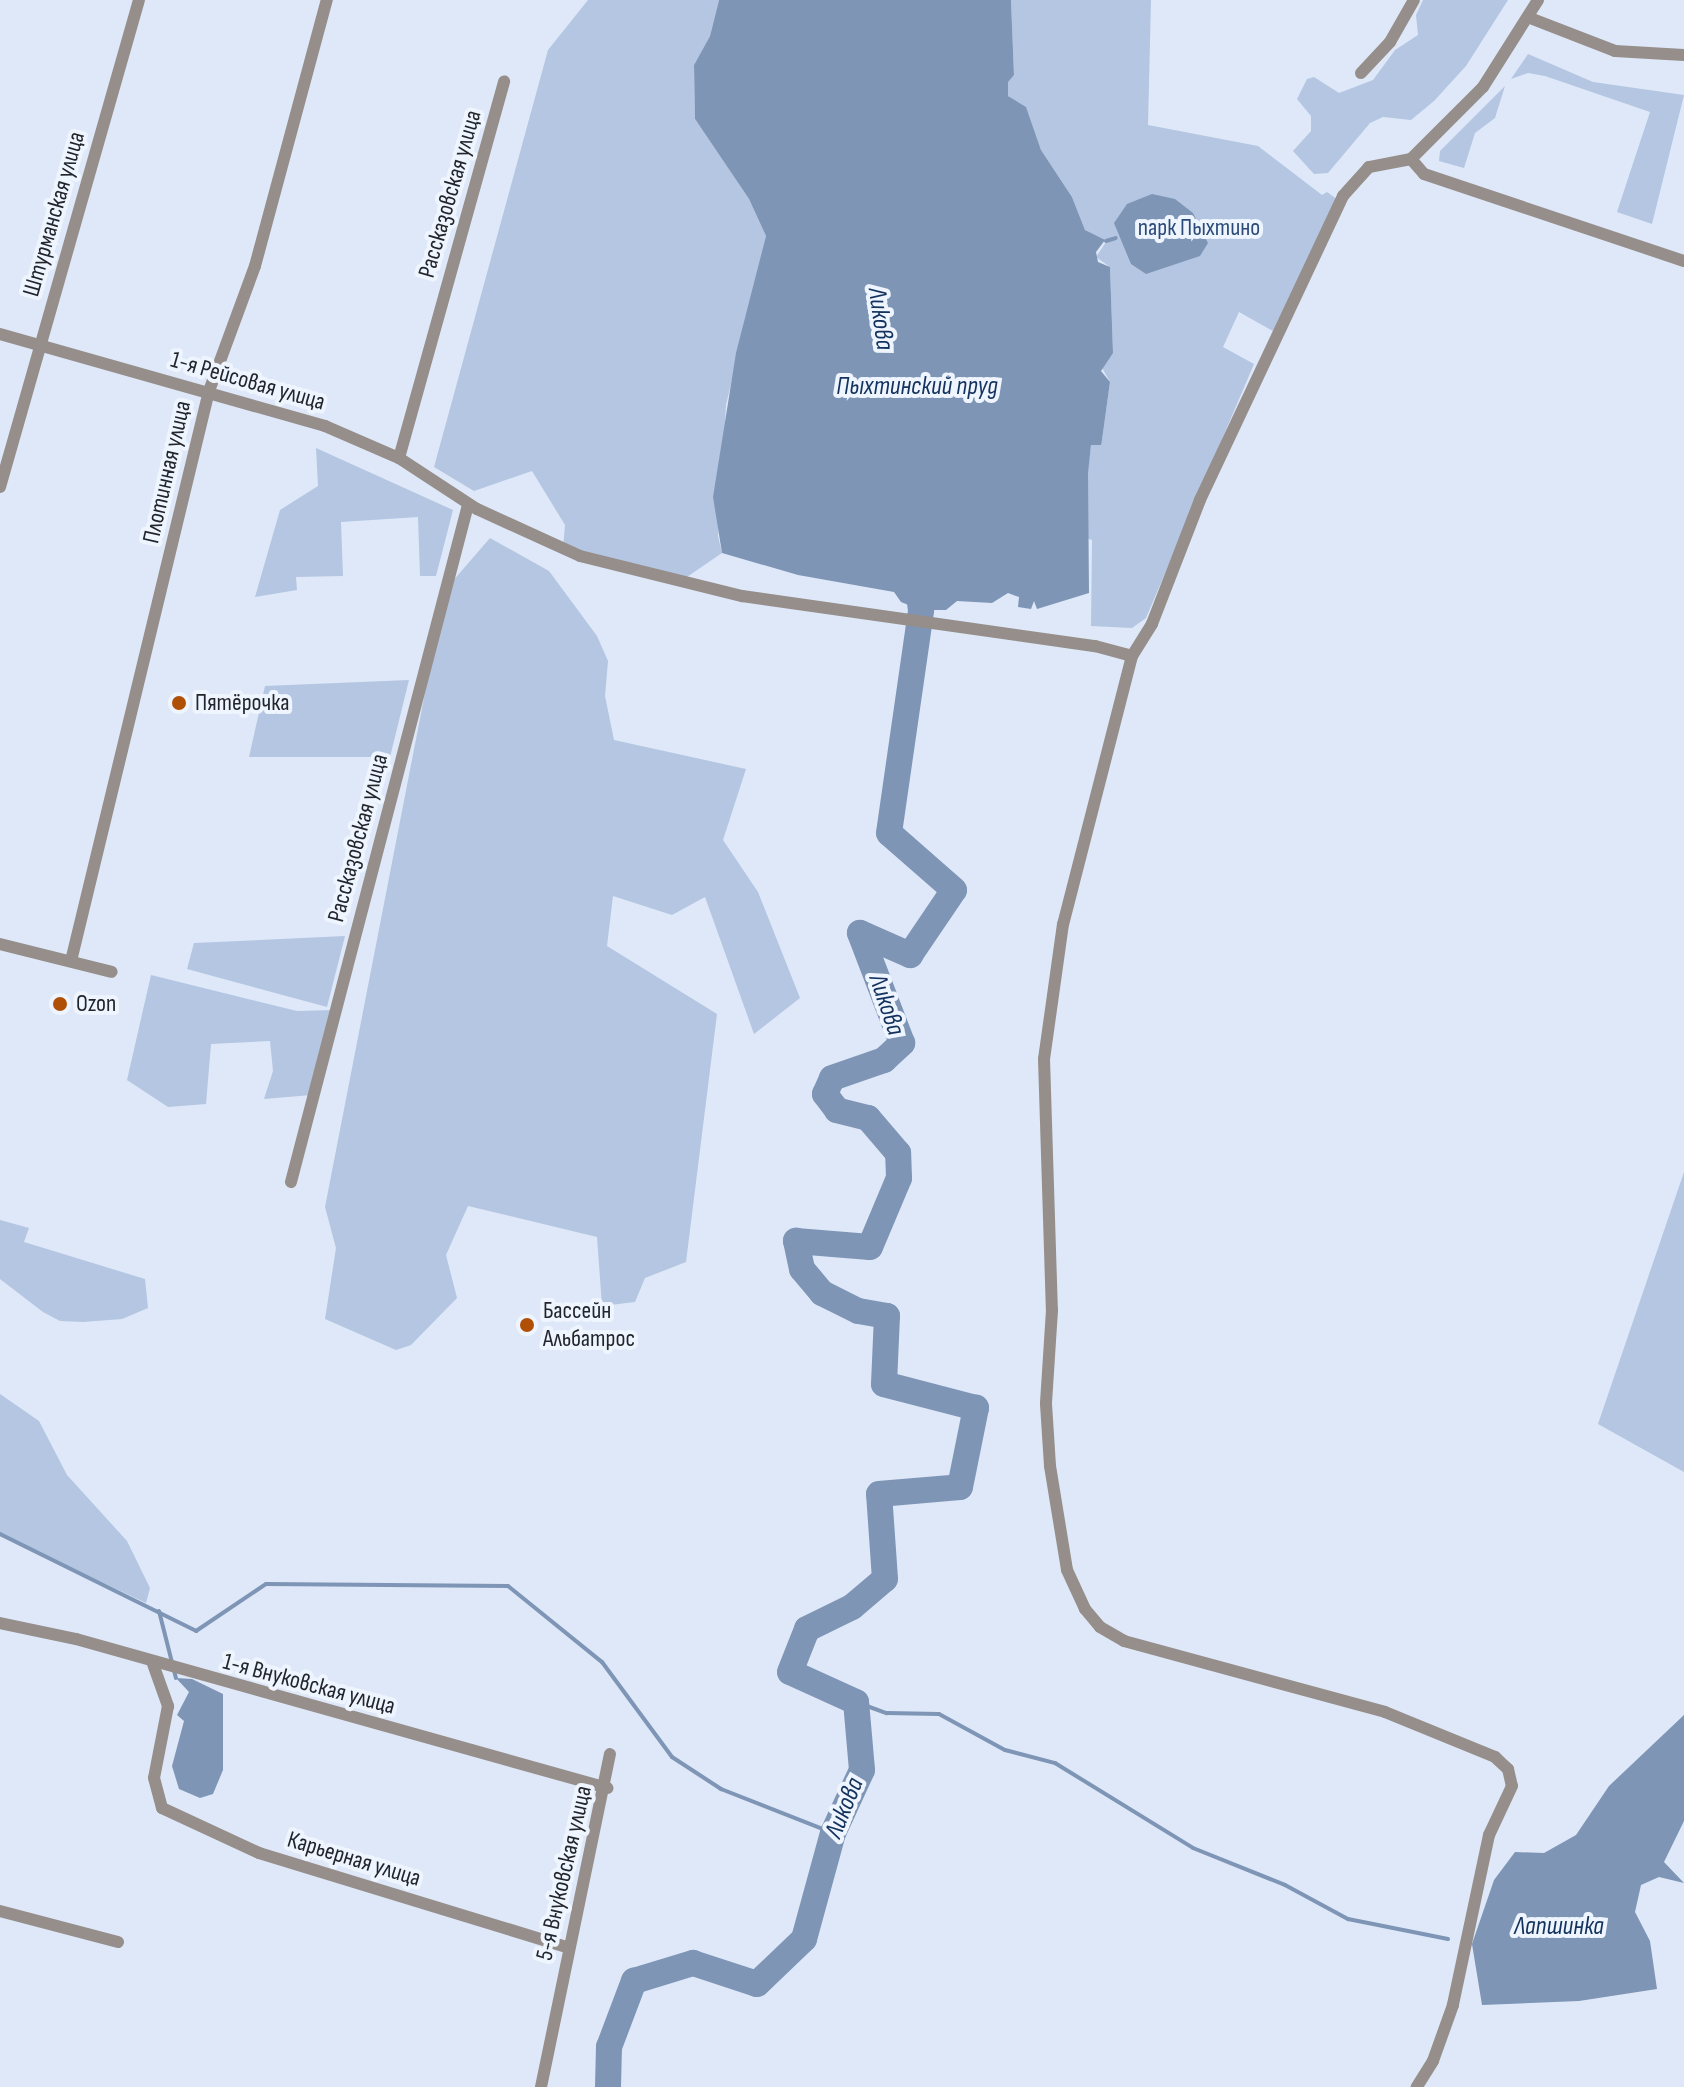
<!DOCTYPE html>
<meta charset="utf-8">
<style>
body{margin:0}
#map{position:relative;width:1684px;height:2087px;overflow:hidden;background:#dee8f8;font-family:"Sofia Sans Condensed",sans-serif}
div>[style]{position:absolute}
.green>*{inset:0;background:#b4c6e1}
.water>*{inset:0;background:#7e95b6}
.stream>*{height:4px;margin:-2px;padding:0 2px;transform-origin:2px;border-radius:2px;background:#7e95b6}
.river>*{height:26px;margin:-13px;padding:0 13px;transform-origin:13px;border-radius:13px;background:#7e95b6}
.street>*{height:12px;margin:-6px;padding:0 6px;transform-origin:6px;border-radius:6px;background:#958e8a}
.dots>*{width:22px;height:22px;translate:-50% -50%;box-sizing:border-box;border:4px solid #eff5fe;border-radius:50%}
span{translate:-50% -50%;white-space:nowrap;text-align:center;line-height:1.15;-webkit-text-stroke:8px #eff5fe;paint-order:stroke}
.street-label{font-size:24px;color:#22262c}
.park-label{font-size:24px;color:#2b4a78}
.poi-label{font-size:24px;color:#22262c}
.left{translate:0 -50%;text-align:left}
.water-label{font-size:26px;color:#13325d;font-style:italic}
</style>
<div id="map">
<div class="green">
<div style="clip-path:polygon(588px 0,719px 0,710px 36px,694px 65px,695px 119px,749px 199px,766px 236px,726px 405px,718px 536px,722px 553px,681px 581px,563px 548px,565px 525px,532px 471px,474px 491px,434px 467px,548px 50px)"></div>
<div style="clip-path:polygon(1011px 0,1151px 0,1148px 125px,1258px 146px,1322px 195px,1327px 192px,1338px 200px,1273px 331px,1239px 312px,1223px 347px,1254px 364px,1146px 618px,1132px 628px,1091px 626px,1092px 540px,1079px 536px,1091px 445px,1102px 440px,1110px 382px,1101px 366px,1113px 353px,1110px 267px,1096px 257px,1106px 242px,1085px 230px,1072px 197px,1041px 150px,1026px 108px,1008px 96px,1008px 81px,1014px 75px)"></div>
<div style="clip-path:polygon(1423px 0,1508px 0,1466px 66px,1434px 101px,1411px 120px,1383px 117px,1370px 123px,1328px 173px,1314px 174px,1293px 151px,1311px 131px,1311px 116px,1297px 99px,1307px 79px,1314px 77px,1339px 93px,1373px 80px,1395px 50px,1418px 35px,1416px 15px)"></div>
<div style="clip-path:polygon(1528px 54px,1593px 82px,1684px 95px,1652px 224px,1617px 212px,1650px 112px,1545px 76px,1528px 73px,1511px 79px)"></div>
<div style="clip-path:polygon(1505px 86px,1495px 118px,1475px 133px,1464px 168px,1439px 161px,1440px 151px)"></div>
<div style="clip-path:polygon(316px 448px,453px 510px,436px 576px,420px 576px,418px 517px,341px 522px,343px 576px,296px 577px,297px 590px,255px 597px,280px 510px,318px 486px)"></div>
<div style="clip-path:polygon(490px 538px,549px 571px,597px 636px,608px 661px,605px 696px,614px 740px,746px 769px,723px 840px,758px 892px,800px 998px,754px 1034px,705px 897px,672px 915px,613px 896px,607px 946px,717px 1014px,686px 1262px,645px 1278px,635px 1302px,602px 1306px,597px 1237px,468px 1206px,446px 1255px,457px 1298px,411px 1345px,396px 1350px,325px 1319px,336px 1248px,325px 1207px,445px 590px)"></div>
<div style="clip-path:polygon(409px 680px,390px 757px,249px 757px,265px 686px)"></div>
<div style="clip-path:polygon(345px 936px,327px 1007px,187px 969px,194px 943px)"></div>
<div style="clip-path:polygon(151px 975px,297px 1011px,335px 1010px,311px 1095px,264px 1099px,273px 1071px,270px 1041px,211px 1044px,206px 1104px,168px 1107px,127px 1080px)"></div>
<div style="clip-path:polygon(1684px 1172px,1684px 1472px,1598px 1424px)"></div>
<div style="clip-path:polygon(0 1220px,29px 1228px,24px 1242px,145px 1279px,148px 1308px,122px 1319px,83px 1322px,60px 1321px,43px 1312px,0 1279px)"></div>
<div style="clip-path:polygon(0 1394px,39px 1421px,67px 1475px,127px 1541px,150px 1588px,146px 1603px,0 1534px)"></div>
</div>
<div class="water">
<div style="clip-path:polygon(719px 0,1011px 0,1014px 75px,1008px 82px,1008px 96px,1026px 107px,1041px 150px,1072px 197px,1085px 230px,1105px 240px,1096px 252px,1098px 262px,1110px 267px,1113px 353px,1101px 371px,1110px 382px,1102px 440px,1101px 445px,1091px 445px,1088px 473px,1089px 593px,1037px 609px,1034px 601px,1031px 609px,1018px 607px,1019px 597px,1008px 593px,992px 603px,957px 601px,946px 610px,921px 610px,901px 602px,894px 592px,798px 575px,722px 553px,713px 497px,736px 353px,766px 236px,749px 199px,695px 119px,694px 65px,710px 36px)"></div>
<div style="clip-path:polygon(1152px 194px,1175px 199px,1193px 213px,1208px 243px,1200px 256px,1146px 274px,1131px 264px,1114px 223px,1127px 204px)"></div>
<div style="clip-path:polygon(176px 1678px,192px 1679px,223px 1694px,223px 1770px,213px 1794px,200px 1798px,179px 1789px,172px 1766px,184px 1721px,177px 1715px,189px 1692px)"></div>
<div style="clip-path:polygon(1684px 1715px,1684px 1821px,1664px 1862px,1684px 1883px,1659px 1877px,1641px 1885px,1635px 1912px,1650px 1941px,1657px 1989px,1579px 2001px,1482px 2005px,1472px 1944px,1494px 1880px,1515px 1852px,1544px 1853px,1576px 1835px,1609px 1786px)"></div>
</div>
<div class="stream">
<div style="left:1106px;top:241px;width:10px;rotate:-17deg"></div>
<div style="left:0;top:1534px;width:219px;rotate:26.3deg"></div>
<div style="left:196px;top:1631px;width:84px;rotate:-33.9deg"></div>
<div style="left:266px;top:1584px;width:242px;rotate:0.5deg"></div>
<div style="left:508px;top:1586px;width:121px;rotate:39deg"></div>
<div style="left:602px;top:1662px;width:118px;rotate:53.6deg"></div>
<div style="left:672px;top:1757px;width:59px;rotate:33.1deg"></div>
<div style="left:721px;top:1789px;width:120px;rotate:21.4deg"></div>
<div style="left:159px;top:1611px;width:69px;rotate:75.8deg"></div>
<div style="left:856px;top:1702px;width:33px;rotate:20deg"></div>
<div style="left:887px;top:1713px;width:52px;rotate:1.1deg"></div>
<div style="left:939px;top:1714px;width:75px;rotate:28.6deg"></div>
<div style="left:1005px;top:1750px;width:52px;rotate:14.6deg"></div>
<div style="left:1055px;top:1763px;width:162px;rotate:31.6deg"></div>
<div style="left:1193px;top:1848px;width:99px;rotate:21.9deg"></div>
<div style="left:1285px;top:1885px;width:72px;rotate:28.4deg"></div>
<div style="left:1348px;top:1919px;width:102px;rotate:11.3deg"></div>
</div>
<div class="river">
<div style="left:608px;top:2087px;width:40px;rotate:-88.6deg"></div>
<div style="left:609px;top:2047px;width:71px;rotate:-69.3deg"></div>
<div style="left:634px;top:1981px;width:62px;rotate:-17deg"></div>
<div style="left:693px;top:1963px;width:67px;rotate:18.2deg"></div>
<div style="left:757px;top:1984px;width:65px;rotate:-43.8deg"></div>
<div style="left:804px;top:1939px;width:110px;rotate:-74.7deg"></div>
<div style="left:833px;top:1833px;width:69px;rotate:-65.3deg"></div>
<div style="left:862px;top:1770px;width:68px;rotate:-95deg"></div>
<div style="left:856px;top:1702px;width:72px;rotate:-155.6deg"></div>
<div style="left:790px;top:1672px;width:46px;rotate:-68.4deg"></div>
<div style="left:807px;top:1629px;width:50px;rotate:-26.1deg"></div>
<div style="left:852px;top:1607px;width:43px;rotate:-40.3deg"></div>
<div style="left:885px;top:1579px;width:85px;rotate:-94deg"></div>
<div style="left:879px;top:1494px;width:81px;rotate:-4.9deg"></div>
<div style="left:960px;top:1487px;width:81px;rotate:-78.6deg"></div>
<div style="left:976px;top:1408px;width:95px;rotate:-165.4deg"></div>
<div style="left:884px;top:1384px;width:68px;rotate:-87.5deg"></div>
<div style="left:887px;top:1316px;width:29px;rotate:-170deg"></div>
<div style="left:858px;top:1311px;width:40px;rotate:-153.4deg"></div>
<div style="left:822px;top:1293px;width:31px;rotate:-130deg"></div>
<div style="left:802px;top:1269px;width:29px;rotate:-102deg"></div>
<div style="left:796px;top:1241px;width:74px;rotate:4.6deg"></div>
<div style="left:870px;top:1247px;width:75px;rotate:-67.2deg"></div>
<div style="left:899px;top:1178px;width:25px;rotate:-92deg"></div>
<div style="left:898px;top:1153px;width:46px;rotate:-130.6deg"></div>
<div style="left:868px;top:1118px;width:32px;rotate:-166deg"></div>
<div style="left:837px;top:1110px;width:20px;rotate:-127deg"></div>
<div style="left:825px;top:1094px;width:17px;rotate:-66deg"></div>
<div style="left:832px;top:1078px;width:55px;rotate:-19.1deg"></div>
<div style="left:884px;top:1060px;width:25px;rotate:-43deg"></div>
<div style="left:902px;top:1043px;width:118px;rotate:-110.9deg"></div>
<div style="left:860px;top:933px;width:55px;rotate:23.7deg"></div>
<div style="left:910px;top:955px;width:78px;rotate:-55.9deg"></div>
<div style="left:954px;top:890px;width:86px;rotate:-138.8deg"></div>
<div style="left:889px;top:833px;width:225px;rotate:-81.8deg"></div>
<div style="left:921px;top:610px;width:36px;rotate:-98deg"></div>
</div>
<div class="street">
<div style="left:1530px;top:18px;width:91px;rotate:21.2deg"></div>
<div style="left:1615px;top:51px;width:69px;rotate:3.3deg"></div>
<div style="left:1361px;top:73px;width:42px;rotate:-46.9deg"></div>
<div style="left:1390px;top:42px;width:48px;rotate:-60.3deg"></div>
<div style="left:1411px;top:159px;width:43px;rotate:169.2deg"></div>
<div style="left:1369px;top:167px;width:39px;rotate:132deg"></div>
<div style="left:1343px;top:196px;width:336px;rotate:115.2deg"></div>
<div style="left:1200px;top:500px;width:133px;rotate:111.2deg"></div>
<div style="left:1152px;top:624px;width:38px;rotate:122deg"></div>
<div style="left:1132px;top:656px;width:277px;rotate:104.4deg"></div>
<div style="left:1063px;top:924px;width:136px;rotate:98deg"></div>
<div style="left:1044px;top:1059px;width:251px;rotate:88.2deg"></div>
<div style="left:1052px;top:1310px;width:94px;rotate:93.7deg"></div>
<div style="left:1046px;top:1404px;width:62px;rotate:86.3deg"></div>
<div style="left:1050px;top:1466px;width:105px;rotate:80.7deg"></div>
<div style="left:1067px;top:1570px;width:43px;rotate:65.2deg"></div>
<div style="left:1085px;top:1609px;width:23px;rotate:50deg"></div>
<div style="left:1100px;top:1627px;width:28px;rotate:30deg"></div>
<div style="left:1124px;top:1641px;width:270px;rotate:15.2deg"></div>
<div style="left:1385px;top:1712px;width:119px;rotate:22.2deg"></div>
<div style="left:1495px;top:1757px;width:18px;rotate:43deg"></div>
<div style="left:1508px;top:1769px;width:17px;rotate:77deg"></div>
<div style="left:1512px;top:1786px;width:54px;rotate:115.1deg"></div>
<div style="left:1489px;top:1835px;width:174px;rotate:102deg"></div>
<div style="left:1453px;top:2005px;width:59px;rotate:109.7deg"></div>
<div style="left:1433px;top:2061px;width:31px;rotate:122deg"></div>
<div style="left:1411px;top:159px;width:20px;rotate:49deg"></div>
<div style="left:1424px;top:174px;width:274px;rotate:18.5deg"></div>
<div style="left:1411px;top:159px;width:102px;rotate:-45deg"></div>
<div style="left:1483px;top:87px;width:103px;rotate:-57.7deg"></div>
<div style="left:0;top:334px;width:338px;rotate:15.8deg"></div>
<div style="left:325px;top:426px;width:81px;rotate:23.4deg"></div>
<div style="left:399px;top:458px;width:93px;rotate:33.2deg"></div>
<div style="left:477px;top:509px;width:113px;rotate:24.5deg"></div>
<div style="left:580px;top:556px;width:167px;rotate:13.9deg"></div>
<div style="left:742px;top:596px;width:357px;rotate:8.1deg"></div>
<div style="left:1095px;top:646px;width:38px;rotate:15deg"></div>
<div style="left:399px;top:458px;width:391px;rotate:-74.4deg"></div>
<div style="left:0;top:487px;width:506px;rotate:-74.07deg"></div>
<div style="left:0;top:944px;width:115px;rotate:14deg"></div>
<div style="left:71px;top:961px;width:586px;rotate:-76.39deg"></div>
<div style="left:209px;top:391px;width:133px;rotate:-69.8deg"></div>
<div style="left:255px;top:266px;width:276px;rotate:-74.9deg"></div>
<div style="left:291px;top:1182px;width:700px;rotate:-75.35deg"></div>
<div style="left:0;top:1623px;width:78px;rotate:11.9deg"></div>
<div style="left:76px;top:1639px;width:552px;rotate:15.67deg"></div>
<div style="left:153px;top:1664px;width:45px;rotate:70.3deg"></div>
<div style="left:168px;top:1706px;width:73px;rotate:101deg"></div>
<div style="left:154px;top:1778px;width:31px;rotate:75deg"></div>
<div style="left:162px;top:1808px;width:107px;rotate:24.9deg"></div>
<div style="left:259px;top:1853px;width:324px;rotate:17deg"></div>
<div style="left:0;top:1911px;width:122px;rotate:14.7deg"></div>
<div style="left:541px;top:2087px;width:340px;rotate:-78.3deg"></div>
</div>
<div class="dots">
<div style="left:179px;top:703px;background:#b05007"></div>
<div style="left:60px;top:1004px;background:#b05007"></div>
<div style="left:527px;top:1325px;background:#b05007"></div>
</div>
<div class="street-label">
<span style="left:450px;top:194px;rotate:-74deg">Рассказовская улица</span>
<span style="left:54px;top:214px;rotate:-74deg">Штурманская улица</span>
<span style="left:248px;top:381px;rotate:16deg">1-я Рейсовая улица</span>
<span style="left:167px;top:472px;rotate:-77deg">Плотинная улица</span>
<span style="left:358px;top:838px;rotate:-75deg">Рассказовская улица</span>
<span style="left:309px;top:1684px;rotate:15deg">1-я Внуковская улица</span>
<span style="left:354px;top:1859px;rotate:17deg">Карьерная улица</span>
<span style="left:564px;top:1873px;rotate:-77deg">5-я Внуковская улица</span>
</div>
<div class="park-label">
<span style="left:1199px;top:228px">парк Пыхтино</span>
</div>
<div class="poi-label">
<span class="left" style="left:195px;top:703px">Пятёрочка</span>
<span class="left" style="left:76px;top:1004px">Ozon</span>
<span class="left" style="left:543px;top:1325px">Бассейн<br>Альбатрос</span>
</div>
<div class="water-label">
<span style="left:880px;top:319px;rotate:82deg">Ликова</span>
<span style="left:917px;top:387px">Пыхтинский пруд</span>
<span style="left:886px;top:1005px;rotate:71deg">Ликова</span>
<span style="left:845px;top:1808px;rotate:-68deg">Ликова</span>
<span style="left:1559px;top:1927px">Лапшинка</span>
</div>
</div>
